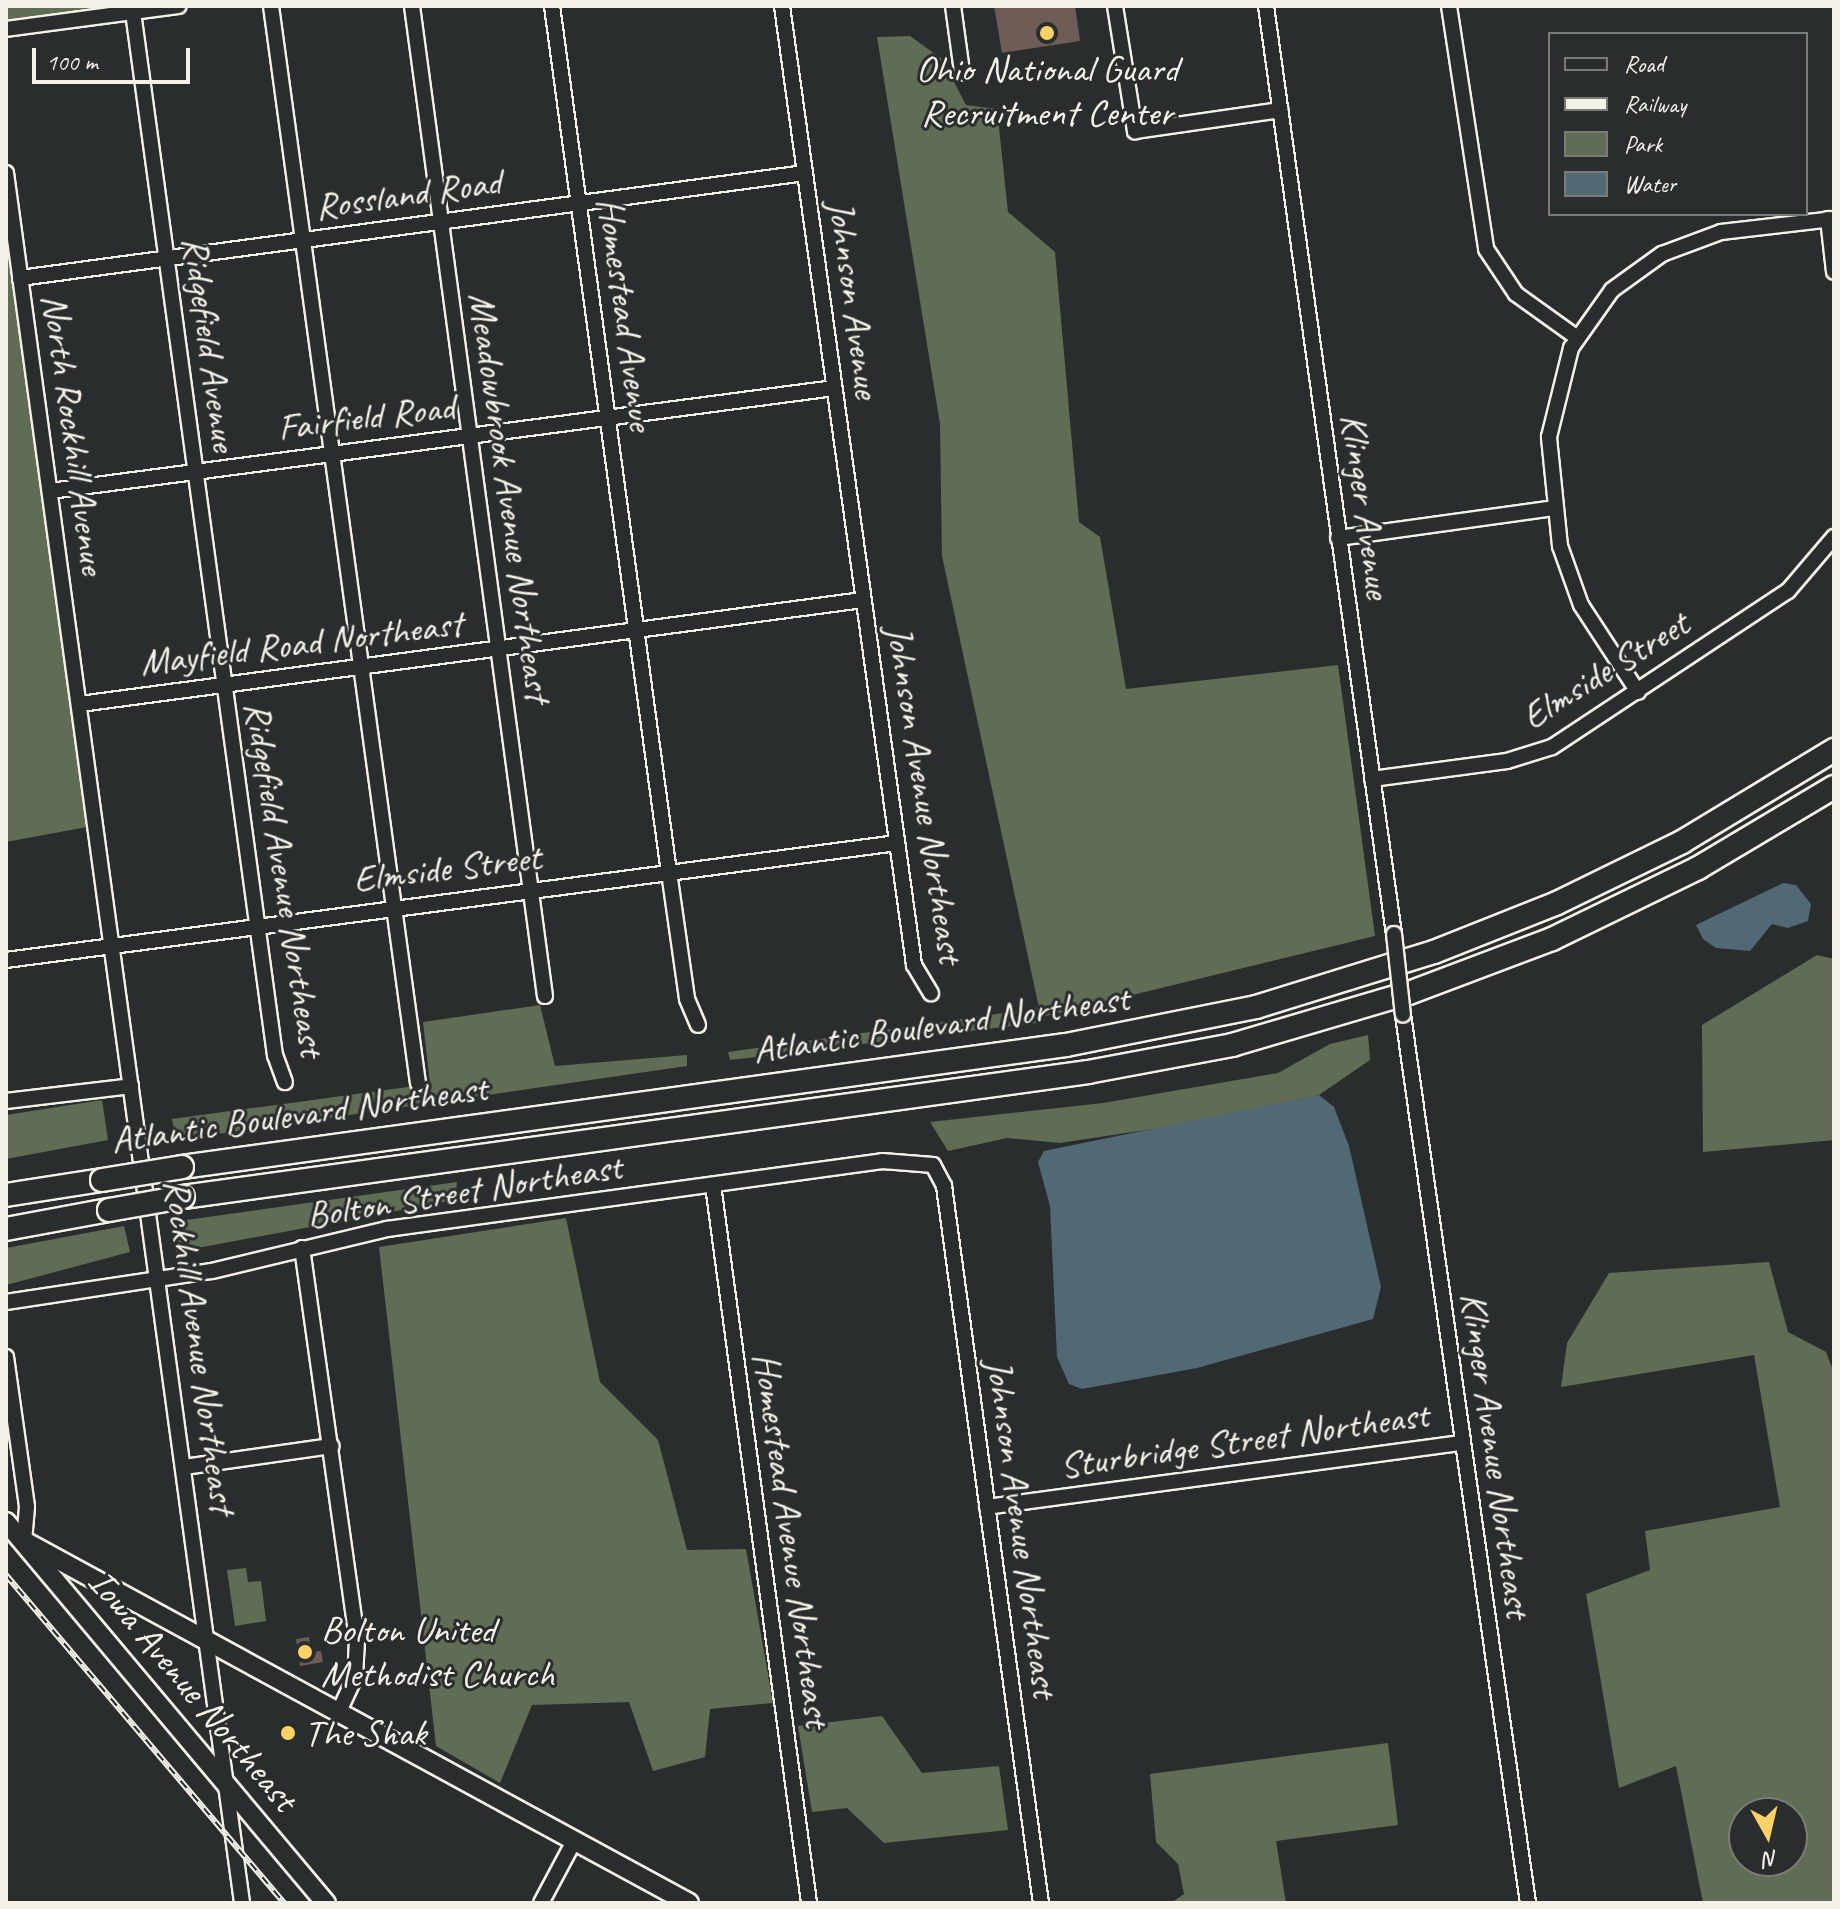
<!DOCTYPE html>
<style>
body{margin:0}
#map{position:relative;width:1840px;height:1909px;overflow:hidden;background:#2a2d2e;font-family:Caveat,sans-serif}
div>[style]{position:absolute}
.green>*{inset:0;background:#606c54}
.water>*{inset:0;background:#506975}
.building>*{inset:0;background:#6e5d56}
.roads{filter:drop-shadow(2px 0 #f4f1e8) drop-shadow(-2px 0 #f4f1e8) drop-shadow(0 2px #f4f1e8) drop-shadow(0 -2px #f4f1e8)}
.minor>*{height:14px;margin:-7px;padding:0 7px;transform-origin:7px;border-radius:7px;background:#2a2d2e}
.major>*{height:18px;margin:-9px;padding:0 9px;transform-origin:9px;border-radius:9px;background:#2a2d2e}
.highway>*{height:22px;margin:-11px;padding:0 11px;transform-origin:11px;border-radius:11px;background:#2a2d2e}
.rail>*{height:6px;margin-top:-3px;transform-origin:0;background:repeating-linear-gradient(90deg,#2a2d2e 0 9px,#f4f1e8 0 18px);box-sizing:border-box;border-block:2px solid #f4f1e8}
.bridges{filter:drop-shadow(2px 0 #f4f1e8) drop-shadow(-2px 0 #f4f1e8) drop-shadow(0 2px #f4f1e8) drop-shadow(0 -2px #f4f1e8)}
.minor-bridge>*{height:14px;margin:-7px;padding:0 7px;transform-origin:7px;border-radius:7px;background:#2a2d2e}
.highway-bridge>*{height:22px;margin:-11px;padding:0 11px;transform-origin:11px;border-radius:11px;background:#2a2d2e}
.dots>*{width:22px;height:22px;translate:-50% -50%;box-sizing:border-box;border:4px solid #2a2d2e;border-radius:50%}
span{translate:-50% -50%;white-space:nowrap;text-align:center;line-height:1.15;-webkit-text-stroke:6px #2a2d2e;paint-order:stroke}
.poi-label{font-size:38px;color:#f4f1e8}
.left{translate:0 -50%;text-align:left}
.street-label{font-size:38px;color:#f4f1e8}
.frame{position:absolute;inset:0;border:8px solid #f4f1e8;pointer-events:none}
.legend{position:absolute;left:1548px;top:32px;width:260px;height:184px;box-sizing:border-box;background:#2a2d2e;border:2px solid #7b7b78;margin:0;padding:10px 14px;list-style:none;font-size:24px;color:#f4f1e8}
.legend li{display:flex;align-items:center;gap:16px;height:40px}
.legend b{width:40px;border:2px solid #7b7b78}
.north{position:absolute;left:1728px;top:1797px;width:80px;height:80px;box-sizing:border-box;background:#2a2d2e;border:2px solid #7b7b78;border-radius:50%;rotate:172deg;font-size:22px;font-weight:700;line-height:32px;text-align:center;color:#f4f1e8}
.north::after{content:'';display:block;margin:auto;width:28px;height:36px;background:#ffd166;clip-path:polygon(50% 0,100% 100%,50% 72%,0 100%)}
.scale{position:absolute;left:32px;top:48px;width:158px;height:36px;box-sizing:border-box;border:4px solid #f4f1e8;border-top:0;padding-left:10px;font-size:24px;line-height:28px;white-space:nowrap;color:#f4f1e8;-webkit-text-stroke:6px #2a2d2e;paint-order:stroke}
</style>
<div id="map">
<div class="green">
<div style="clip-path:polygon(6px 6px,132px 6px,6px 23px)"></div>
<div style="clip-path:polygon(910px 36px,942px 59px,966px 105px,997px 109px,1008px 212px,1055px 252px,1079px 522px,1100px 537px,1126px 689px,1338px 665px,1375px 936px,1042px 1017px,1037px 1023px,730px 1060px,728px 1052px,1039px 1008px,942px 556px,940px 424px,877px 37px)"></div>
<div style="clip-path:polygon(6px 241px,87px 827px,6px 842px)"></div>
<div style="clip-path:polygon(1817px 955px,1834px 959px,1834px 1140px,1703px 1152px,1702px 1025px)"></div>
<div style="clip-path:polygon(540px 1005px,555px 1066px,687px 1055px,687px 1066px,176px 1140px,172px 1119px,430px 1084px,423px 1022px)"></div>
<div style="clip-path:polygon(1368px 1035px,1370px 1060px,1319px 1095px,1185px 1124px,1060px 1143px,1007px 1138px,948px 1151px,930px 1122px,1103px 1103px,1278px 1073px,1330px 1044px)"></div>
<div style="clip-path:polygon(102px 1100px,108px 1140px,6px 1159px,6px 1115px)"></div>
<div style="clip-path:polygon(457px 1182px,455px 1200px,176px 1252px,172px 1222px)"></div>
<div style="clip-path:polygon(566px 1218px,600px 1382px,658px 1440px,687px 1550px,746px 1549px,773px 1703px,710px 1709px,705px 1757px,653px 1771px,629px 1702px,532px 1705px,500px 1783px,436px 1746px,379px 1247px)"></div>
<div style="clip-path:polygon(124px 1226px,130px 1252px,6px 1285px,6px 1248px)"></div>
<div style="clip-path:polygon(evenodd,1769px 1262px,1788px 1332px,1826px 1352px,1834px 1373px,1834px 1903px,1703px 1903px,1676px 1766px,1619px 1788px,1586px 1594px,1650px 1570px,1645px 1531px,1780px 1507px,1754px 1355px,1561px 1387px,1567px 1343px,1609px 1273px,1769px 1262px,1744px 1813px,1792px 1813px,1792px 1861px,1744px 1861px,1744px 1813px)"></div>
<div style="clip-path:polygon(246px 1568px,248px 1582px,261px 1581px,266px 1621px,235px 1626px,227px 1570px)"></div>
<div style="clip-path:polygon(882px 1716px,922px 1773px,999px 1766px,1008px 1830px,884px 1843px,847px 1808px,812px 1812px,798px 1726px)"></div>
<div style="clip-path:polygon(1388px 1743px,1398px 1825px,1276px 1841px,1286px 1903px,1171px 1903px,1184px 1894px,1178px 1864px,1156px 1842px,1150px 1774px)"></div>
</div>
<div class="water">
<div style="clip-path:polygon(1783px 883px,1796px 885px,1811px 904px,1808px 921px,1788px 928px,1772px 924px,1750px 951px,1716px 948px,1703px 939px,1696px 925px)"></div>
<div style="clip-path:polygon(1319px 1095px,1334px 1107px,1349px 1146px,1381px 1287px,1373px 1319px,1197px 1368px,1082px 1389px,1069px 1384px,1057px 1357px,1050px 1206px,1038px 1162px,1044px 1151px)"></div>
</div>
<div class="building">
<div style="clip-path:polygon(994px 6px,1075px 6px,1080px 41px,1002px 53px)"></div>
<div style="clip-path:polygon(309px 1637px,311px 1652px,321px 1651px,323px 1662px,300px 1666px,296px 1639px)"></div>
</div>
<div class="roads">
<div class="minor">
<div style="left:271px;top:6px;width:1087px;rotate:82.23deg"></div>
<div style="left:412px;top:6px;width:999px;rotate:82.35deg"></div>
<div style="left:552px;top:6px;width:874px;rotate:82.31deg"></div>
<div style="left:669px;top:872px;width:128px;rotate:81.9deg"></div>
<div style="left:687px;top:999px;width:28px;rotate:67deg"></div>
<div style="left:782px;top:6px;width:968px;rotate:82.16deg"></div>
<div style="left:914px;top:965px;width:33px;rotate:59deg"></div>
<div style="left:953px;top:6px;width:67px;rotate:82.2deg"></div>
<div style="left:1115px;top:6px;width:127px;rotate:80.9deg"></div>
<div style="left:1135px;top:131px;width:147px;rotate:-8.2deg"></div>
<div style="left:1266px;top:6px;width:937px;rotate:82.15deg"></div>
<div style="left:1449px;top:6px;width:246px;rotate:81.3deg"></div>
<div style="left:1486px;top:249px;width:54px;rotate:56.3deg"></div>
<div style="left:1516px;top:294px;width:74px;rotate:35.6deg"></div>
<div style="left:133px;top:12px;width:1053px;rotate:82.25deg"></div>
<div style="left:275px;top:1055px;width:29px;rotate:70deg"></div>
<div style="left:6px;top:29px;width:174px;rotate:-7.6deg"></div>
<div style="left:6px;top:173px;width:1746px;rotate:82.23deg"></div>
<div style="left:1828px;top:219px;width:53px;rotate:83.5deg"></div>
<div style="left:20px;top:278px;width:792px;rotate:-7.62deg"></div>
<div style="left:50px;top:491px;width:791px;rotate:-7.48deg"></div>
<div style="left:1338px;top:538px;width:218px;rotate:-7.9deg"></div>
<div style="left:1638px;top:692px;width:104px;rotate:-123.2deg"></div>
<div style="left:1581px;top:605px;width:63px;rotate:-109.6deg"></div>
<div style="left:1560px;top:546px;width:110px;rotate:-95.8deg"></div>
<div style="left:1549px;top:437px;width:92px;rotate:-76.1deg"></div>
<div style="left:1571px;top:348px;width:71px;rotate:-54.7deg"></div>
<div style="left:1612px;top:290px;width:62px;rotate:-35.8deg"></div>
<div style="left:1662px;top:254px;width:63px;rotate:-20.4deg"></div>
<div style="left:1721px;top:232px;width:114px;rotate:-6.6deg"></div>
<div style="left:80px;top:704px;width:790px;rotate:-7.57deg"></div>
<div style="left:1372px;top:779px;width:136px;rotate:-7.6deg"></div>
<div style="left:1507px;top:761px;width:47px;rotate:-17.3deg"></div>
<div style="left:1552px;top:747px;width:283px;rotate:-33.5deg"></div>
<div style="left:1788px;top:591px;width:71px;rotate:-49.6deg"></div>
<div style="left:6px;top:960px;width:899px;rotate:-7.48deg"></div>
<div style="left:1403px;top:1015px;width:897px;rotate:81.99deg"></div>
<div style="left:6px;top:1101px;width:126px;rotate:-6.8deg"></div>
<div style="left:713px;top:1185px;width:724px;rotate:82.38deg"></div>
<div style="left:302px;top:1248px;width:396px;rotate:82deg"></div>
<div style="left:357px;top:1640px;width:37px;rotate:93deg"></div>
<div style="left:355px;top:1677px;width:38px;rotate:115deg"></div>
<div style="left:6px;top:1302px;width:208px;rotate:-8.6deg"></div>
<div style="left:212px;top:1271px;width:180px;rotate:-13.5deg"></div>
<div style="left:387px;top:1229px;width:500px;rotate:-7.8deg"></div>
<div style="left:882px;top:1161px;width:51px;rotate:4.5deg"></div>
<div style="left:933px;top:1165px;width:24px;rotate:62deg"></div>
<div style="left:944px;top:1186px;width:724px;rotate:82.3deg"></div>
<div style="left:6px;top:1357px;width:151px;rotate:82deg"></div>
<div style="left:27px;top:1507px;width:34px;rotate:95deg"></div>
<div style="left:24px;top:1541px;width:6px;rotate:-162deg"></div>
<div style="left:184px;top:1467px;width:149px;rotate:-8.1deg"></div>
<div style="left:987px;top:1507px;width:479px;rotate:-7.7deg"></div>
<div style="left:541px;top:1903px;width:68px;rotate:-61.9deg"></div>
</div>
<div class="major">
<div style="left:6px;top:1522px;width:498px;rotate:50deg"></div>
<div style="left:24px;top:1541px;width:757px;rotate:28.56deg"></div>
</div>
<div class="highway">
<div style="left:182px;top:1167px;width:892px;rotate:-7.86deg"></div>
<div style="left:1066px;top:1045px;width:194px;rotate:-11.3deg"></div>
<div style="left:1256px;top:1007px;width:186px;rotate:-17.2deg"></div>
<div style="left:1434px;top:952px;width:132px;rotate:-21.7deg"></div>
<div style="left:1557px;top:903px;width:139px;rotate:-26deg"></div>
<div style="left:1682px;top:842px;width:178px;rotate:-31.2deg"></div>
<div style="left:6px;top:1195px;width:97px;rotate:-8.9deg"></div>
<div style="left:183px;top:1197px;width:914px;rotate:-7.86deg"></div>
<div style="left:1088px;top:1072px;width:147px;rotate:-10.6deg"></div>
<div style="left:1232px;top:1045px;width:184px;rotate:-16.4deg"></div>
<div style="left:1409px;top:993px;width:153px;rotate:-20.7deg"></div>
<div style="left:1552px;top:939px;width:162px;rotate:-25.9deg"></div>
<div style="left:1698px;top:868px;width:158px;rotate:-30.8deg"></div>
<div style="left:6px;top:1229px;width:105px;rotate:-10.5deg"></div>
</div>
</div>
<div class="rail">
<div style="left:6px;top:1575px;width:430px;rotate:49.7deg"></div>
</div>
<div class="bridges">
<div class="minor-bridge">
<div style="left:1394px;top:934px;width:81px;rotate:83.7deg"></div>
</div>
<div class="highway-bridge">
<div style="left:102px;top:1180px;width:81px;rotate:-9.2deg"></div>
<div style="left:109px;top:1210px;width:75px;rotate:-10deg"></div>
</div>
</div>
<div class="dots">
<div style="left:1047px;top:33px;background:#ffd166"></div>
<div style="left:305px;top:1652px;background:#ffd166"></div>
<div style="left:288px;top:1733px;background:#ffd166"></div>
</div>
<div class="poi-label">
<span style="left:1047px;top:91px">Ohio National Guard<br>Recruitment Center</span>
<span class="left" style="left:321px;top:1652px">Bolton United<br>Methodist Church</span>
<span class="left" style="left:304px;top:1733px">The Shak</span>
</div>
<div class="street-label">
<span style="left:408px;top:194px;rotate:-8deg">Rossland Road</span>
<span style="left:854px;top:299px;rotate:82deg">Johnson Avenue</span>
<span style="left:626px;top:314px;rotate:82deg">Homestead Avenue</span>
<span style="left:210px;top:344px;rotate:82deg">Ridgefield Avenue</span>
<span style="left:366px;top:417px;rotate:-7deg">Fairfield Road</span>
<span style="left:74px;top:434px;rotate:82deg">North Rockhill Avenue</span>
<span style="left:510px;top:497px;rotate:82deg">Meadowbrook Avenue Northeast</span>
<span style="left:1366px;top:506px;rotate:82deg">Klinger Avenue</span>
<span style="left:301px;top:643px;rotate:-7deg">Mayfield Road Northeast</span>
<span style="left:1605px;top:670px;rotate:-32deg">Elmside Street</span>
<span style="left:925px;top:794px;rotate:81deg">Johnson Avenue Northeast</span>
<span style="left:447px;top:868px;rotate:-7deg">Elmside Street</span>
<span style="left:285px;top:879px;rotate:81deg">Ridgefield Avenue Northeast</span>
<span style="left:941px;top:1024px;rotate:-8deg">Atlantic Boulevard Northeast</span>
<span style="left:299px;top:1114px;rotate:-8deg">Atlantic Boulevard Northeast</span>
<span style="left:464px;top:1191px;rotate:-9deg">Bolton Street Northeast</span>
<span style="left:200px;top:1346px;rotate:82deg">Rockhill Avenue Northeast</span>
<span style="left:1244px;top:1440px;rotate:-8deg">Sturbridge Street Northeast</span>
<span style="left:1496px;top:1455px;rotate:82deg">Klinger Avenue Northeast</span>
<span style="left:1022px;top:1528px;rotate:82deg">Johnson Avenue Northeast</span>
<span style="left:792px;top:1540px;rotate:82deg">Homestead Avenue Northeast</span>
<span style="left:193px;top:1690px;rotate:50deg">Iowa Avenue Northeast</span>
</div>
<div class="frame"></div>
<ul class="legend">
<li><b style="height:10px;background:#2a2d2e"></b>Road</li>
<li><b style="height:10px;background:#f4f1e8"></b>Railway</li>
<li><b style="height:22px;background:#606c54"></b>Park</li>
<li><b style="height:22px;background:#506975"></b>Water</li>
</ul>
<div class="north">N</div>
<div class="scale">100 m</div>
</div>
